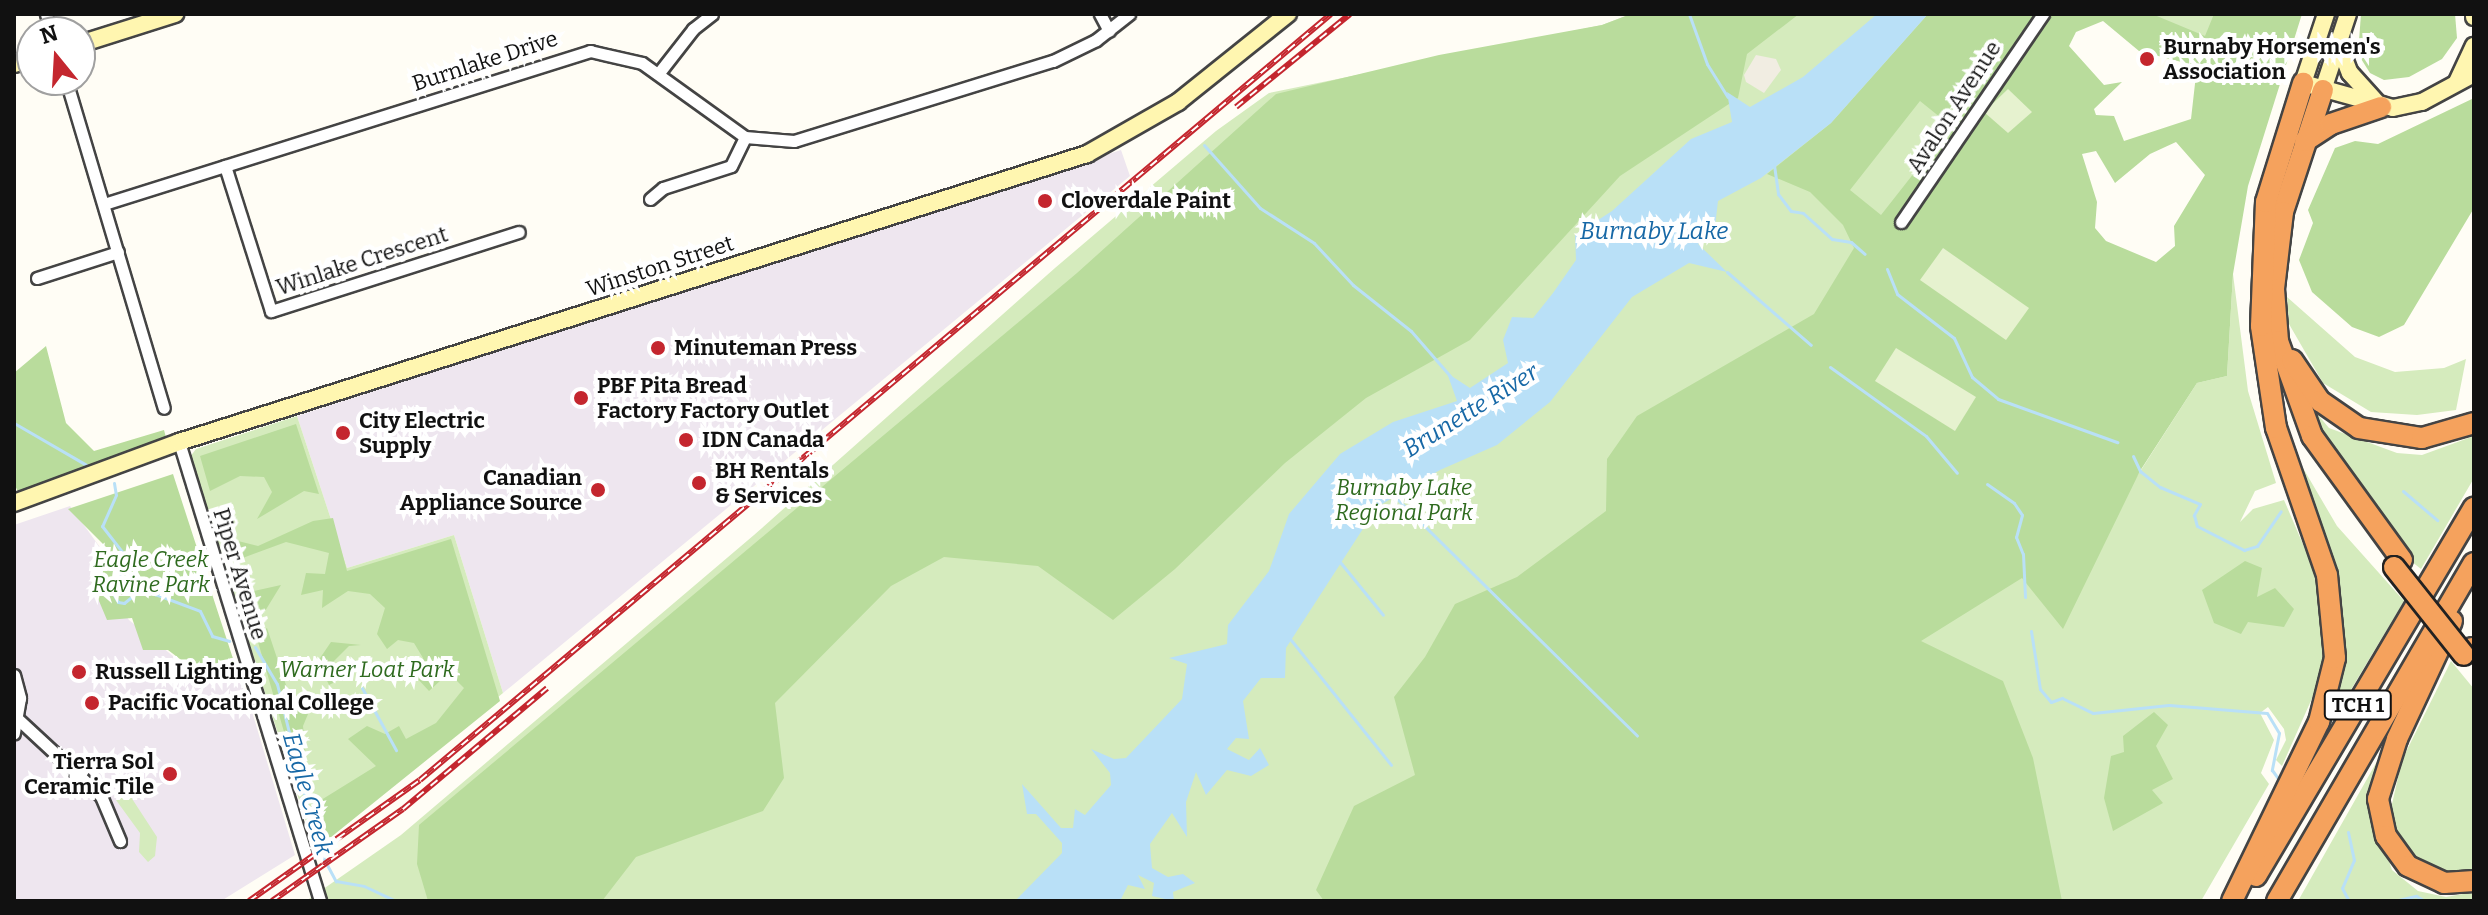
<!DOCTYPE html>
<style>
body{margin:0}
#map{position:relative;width:2488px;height:915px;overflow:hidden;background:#fffdf5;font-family:Bitter,serif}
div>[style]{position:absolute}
.industrial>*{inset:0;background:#eee6ef}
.green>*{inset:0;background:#d5ebbd}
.forest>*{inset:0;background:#b9dc9c}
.pitch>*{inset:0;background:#e6f2cf}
.plaza>*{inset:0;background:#f1ede2}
.water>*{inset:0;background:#b9e0f7}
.stream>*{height:3px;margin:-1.5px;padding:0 1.5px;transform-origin:1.5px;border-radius:1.5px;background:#b9e0f7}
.roads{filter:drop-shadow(2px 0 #444) drop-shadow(-2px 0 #444) drop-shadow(0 2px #444) drop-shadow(0 -2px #444)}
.street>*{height:11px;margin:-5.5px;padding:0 5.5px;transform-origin:5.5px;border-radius:5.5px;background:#fff}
.secondary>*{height:16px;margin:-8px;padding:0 8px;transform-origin:8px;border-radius:8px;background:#fff6b0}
.highway>*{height:20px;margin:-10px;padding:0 10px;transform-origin:10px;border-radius:10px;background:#f5a25d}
.rail>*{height:6px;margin-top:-3px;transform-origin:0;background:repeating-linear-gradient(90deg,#fff 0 9px,#c4262e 0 18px);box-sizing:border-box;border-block:2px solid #c4262e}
.bridges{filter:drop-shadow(2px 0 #222) drop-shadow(-2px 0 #222) drop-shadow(0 2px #222) drop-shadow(0 -2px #222)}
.highway-bridge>*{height:20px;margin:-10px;padding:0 10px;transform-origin:10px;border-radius:10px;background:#f5a25d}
.dots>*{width:22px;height:22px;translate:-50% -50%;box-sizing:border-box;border:4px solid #fff;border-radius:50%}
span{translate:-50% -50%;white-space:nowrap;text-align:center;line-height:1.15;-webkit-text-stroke:8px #fff;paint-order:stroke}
.shield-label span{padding:2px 6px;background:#fff;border:2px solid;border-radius:6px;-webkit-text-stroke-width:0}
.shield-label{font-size:20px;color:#111;font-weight:700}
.poi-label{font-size:22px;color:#111;font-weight:700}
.left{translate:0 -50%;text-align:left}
.right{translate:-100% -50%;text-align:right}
.street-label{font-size:22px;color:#111}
.park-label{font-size:22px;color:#2f6b1f;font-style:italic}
.water-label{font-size:24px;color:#1768a6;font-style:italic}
.frame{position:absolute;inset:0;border:16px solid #111;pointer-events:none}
.north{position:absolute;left:16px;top:16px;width:80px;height:80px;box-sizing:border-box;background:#fff;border:2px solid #a0a0a0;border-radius:50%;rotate:342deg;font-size:22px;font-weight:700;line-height:32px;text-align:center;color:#111}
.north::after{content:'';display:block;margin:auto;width:28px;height:36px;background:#c4262e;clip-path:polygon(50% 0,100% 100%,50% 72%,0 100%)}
</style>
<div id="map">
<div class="industrial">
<div style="clip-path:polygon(1121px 150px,1130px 176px,503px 693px,454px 535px,347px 568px,297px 416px)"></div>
<div style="clip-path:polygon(70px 506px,102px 550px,96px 576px,129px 620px,207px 684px,241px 675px,295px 855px,221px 901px,14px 901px,14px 525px)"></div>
</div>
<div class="green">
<div style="clip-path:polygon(1631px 14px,2037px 14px,1883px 236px,2111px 527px,2132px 484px,2197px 383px,2227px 376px,2233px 274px,2248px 391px,2276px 483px,2255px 491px,2240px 522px,2253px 509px,2284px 500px,2320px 584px,2328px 628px,2321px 678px,2282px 766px,2276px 760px,2286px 740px,2284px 729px,2268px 707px,2260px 713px,2274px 740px,2261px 773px,2269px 784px,2201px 901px,306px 901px,401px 835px,754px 535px,1055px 268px,1216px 131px,1269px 93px,1602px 25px)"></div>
<div style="clip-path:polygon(2100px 14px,2222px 14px,2210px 52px)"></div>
<div style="clip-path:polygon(2287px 297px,2355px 357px,2395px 372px,2444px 368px,2466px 359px,2456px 410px,2417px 415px,2371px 412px,2323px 383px,2289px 324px)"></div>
<div style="clip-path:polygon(2298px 391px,2329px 428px,2397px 453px,2422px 455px,2474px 436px,2474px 478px,2421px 569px,2406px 557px,2338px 462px)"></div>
<div style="clip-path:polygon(297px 416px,347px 568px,454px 535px,503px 693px,314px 847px,190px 457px,196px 449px)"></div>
<div style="clip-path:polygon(2283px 434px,2337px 526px,2404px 601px,2322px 738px,2343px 647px)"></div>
<div style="clip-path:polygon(2451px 661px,2474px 689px,2474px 876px,2444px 875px,2414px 861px,2396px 837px,2390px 813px,2402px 760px)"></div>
<div style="clip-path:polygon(2380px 756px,2371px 805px,2392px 870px,2418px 891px,2446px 897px,2474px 892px,2474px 901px,2298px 901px)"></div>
<div style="clip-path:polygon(127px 791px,157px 837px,155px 856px,148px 862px,139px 852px,140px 833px,116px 800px)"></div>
</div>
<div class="forest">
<div style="clip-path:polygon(1631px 14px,1799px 14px,1747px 54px,1738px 98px,1620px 176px,1470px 340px,1366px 398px,1285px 463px,1175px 569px,1113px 620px,1038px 566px,944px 557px,891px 586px,775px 703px,784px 778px,763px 811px,636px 857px,602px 901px,428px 901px,417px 864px,419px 825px,1077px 273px,1276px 94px,1439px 55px,1602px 25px)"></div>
<div style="clip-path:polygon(evenodd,1928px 14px,2152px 14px,2205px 36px,2214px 14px,2302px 14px,2248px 186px,2233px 274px,2227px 376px,2197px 383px,2140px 471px,2063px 629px,2022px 578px,1921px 641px,2003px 681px,2033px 758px,2062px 901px,1324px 901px,1316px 890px,1354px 806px,1415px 775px,1394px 697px,1425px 657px,1455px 604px,1517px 577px,1606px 511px,1607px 459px,1637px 416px,1814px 314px,1854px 248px,1843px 225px,1810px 192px,1767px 174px,1831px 123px,1928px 14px,2103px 21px,2139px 51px,2197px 66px,2191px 119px,2124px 141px,2114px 116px,2096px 115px,2094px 109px,2122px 82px,2104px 85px,2069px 46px,2076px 32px,2103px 21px,1928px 14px,1920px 101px,1951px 126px,1881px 215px,1850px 190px,1920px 101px,1928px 14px,2176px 142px,2205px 175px,2174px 226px,2175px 246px,2156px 262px,2106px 241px,2095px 228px,2097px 202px,2082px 154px,2096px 151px,2115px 183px,2150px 154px,2176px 142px)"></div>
<div style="clip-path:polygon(2361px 14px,2455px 14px,2457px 38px,2442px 59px,2409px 77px,2384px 80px,2370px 73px,2358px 54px)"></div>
<div style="clip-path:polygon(2474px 98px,2474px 208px,2404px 325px,2379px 337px,2352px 327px,2312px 292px,2299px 260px,2313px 223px,2308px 210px,2335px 148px,2355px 141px,2378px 144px)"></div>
<div style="clip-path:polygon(46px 346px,66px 423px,94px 451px,164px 430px,168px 445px,18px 492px,14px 483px,14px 373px)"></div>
<div style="clip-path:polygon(296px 424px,319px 494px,304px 491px,257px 519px,272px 492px,264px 477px,240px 476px,210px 491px,200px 456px)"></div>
<div style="clip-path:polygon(173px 474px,238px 674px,209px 681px,168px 650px,143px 650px,132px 618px,107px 620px,91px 582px,106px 547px,68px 509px)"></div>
<div style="clip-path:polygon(333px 518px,347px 571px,451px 539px,500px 701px,320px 846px,314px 844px,305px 810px,376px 766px,348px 739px,367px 726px,385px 734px,399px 726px,406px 739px,436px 723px,464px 688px,454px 678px,440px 681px,429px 691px,416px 677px,423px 658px,414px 643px,398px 640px,387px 649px,377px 634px,385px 608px,370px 594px,348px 591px,322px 608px,323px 590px,301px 595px,306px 573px,325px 574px,329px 553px,286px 542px,232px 562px,226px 538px,258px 546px,313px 521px)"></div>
<div style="clip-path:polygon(2245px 561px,2262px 568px,2257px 597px,2275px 588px,2294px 609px,2284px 627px,2248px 622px,2241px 634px,2214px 623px,2202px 590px)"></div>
<div style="clip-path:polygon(235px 577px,249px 592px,281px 585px,262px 616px,248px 623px)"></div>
<div style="clip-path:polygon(267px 628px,291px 700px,316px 695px,303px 726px,306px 758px,293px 763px,256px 635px)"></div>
<div style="clip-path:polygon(331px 642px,361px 645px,349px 646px,331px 664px,333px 683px,329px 685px,318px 661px)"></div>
<div style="clip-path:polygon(2154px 712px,2168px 725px,2156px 746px,2173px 779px,2152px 790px,2163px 803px,2113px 831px,2104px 798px,2111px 756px,2124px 752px,2123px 736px)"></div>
</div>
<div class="pitch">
<div style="clip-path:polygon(2008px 89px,2032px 112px,2008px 133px,1984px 112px)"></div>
<div style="clip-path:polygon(1943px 248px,2029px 308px,2006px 340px,1920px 280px)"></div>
<div style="clip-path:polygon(1896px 348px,1976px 397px,1955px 431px,1875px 381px)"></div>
</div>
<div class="plaza">
<div style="clip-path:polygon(1756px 55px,1776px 59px,1781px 70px,1764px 93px,1746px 82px,1744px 75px)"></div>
</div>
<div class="water">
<div style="clip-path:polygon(1877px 14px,1928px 14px,1831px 123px,1761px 178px,1718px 201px,1714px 235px,1698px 244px,1727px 272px,1689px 263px,1632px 297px,1550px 402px,1497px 445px,1440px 470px,1377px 507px,1286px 648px,1285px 678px,1261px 678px,1243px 701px,1249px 739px,1236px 738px,1227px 749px,1249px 760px,1260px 748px,1269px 765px,1251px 776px,1227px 770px,1206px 795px,1196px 772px,1186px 802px,1187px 837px,1172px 813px,1150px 844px,1152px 868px,1168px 877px,1183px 874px,1195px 883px,1173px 892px,1174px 901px,1152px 896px,1154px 883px,1138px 875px,1145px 889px,1128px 885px,1120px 901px,1015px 901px,1062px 853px,1062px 843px,1036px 814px,1027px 814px,1022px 784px,1061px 828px,1073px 828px,1075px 809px,1085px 815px,1111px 785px,1110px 773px,1091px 749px,1114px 759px,1126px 758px,1182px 699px,1187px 664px,1169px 658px,1227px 644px,1228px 625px,1269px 571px,1289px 514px,1340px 454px,1393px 422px,1457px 401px,1447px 373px,1470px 388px,1508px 363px,1503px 340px,1512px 317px,1533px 318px,1553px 293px,1576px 260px,1575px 235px,1612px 211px,1691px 139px,1732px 122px,1727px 92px,1750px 107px,1803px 77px)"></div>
</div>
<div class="stream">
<div style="left:1689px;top:14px;width:53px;rotate:70.2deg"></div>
<div style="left:1707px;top:64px;width:39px;rotate:58deg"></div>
<div style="left:1204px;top:145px;width:84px;rotate:48.4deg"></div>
<div style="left:1260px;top:208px;width:64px;rotate:32.9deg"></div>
<div style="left:1314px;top:243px;width:57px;rotate:47.1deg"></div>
<div style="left:1353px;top:285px;width:74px;rotate:38.4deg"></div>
<div style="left:1411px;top:331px;width:60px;rotate:49.1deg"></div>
<div style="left:1774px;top:165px;width:29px;rotate:82deg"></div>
<div style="left:1778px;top:194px;width:21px;rotate:53deg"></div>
<div style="left:1791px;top:211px;width:12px;rotate:9deg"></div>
<div style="left:1803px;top:213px;width:39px;rotate:42deg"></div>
<div style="left:1832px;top:239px;width:19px;rotate:9deg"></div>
<div style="left:1851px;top:242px;width:18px;rotate:41deg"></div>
<div style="left:1887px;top:269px;width:27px;rotate:68deg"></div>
<div style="left:1897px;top:294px;width:72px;rotate:37.7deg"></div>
<div style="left:1954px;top:338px;width:43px;rotate:65.2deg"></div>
<div style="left:1972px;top:377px;width:34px;rotate:40deg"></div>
<div style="left:1998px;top:399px;width:127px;rotate:19.9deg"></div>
<div style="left:1727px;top:272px;width:111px;rotate:41deg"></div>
<div style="left:1830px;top:367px;width:118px;rotate:35.7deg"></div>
<div style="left:1926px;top:436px;width:48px;rotate:50deg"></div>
<div style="left:14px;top:423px;width:88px;rotate:30.1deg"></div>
<div style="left:2133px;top:456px;width:17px;rotate:65deg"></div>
<div style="left:2140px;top:471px;width:26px;rotate:39deg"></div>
<div style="left:2160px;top:487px;width:43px;rotate:23deg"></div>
<div style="left:2200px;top:504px;width:13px;rotate:119deg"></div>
<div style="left:2194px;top:515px;width:11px;rotate:75deg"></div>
<div style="left:2197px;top:526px;width:53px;rotate:27.1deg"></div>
<div style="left:2244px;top:550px;width:14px;rotate:-17deg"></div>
<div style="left:2257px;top:546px;width:42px;rotate:-55.6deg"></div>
<div style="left:114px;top:483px;width:12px;rotate:81deg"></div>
<div style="left:116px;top:495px;width:34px;rotate:114deg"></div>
<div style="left:102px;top:526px;width:37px;rotate:52deg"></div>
<div style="left:125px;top:555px;width:41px;rotate:105.4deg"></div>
<div style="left:114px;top:595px;width:8px;rotate:60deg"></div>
<div style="left:118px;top:602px;width:6px;rotate:9deg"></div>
<div style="left:124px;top:603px;width:32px;rotate:-39deg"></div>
<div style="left:149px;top:583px;width:13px;rotate:61deg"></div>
<div style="left:155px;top:594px;width:48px;rotate:20.7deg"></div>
<div style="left:200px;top:611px;width:28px;rotate:64deg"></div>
<div style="left:212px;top:636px;width:18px;rotate:16deg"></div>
<div style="left:1987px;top:484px;width:33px;rotate:35deg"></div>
<div style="left:2014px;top:503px;width:14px;rotate:56deg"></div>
<div style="left:2022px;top:515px;width:23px;rotate:105deg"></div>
<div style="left:2016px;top:537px;width:18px;rotate:68deg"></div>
<div style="left:2023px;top:554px;width:43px;rotate:87.3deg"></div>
<div style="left:2403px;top:491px;width:45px;rotate:40.5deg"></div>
<div style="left:1392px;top:494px;width:344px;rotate:44.6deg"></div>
<div style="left:1340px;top:562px;width:68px;rotate:50.9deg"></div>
<div style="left:2031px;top:631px;width:59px;rotate:81.2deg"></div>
<div style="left:2040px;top:689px;width:17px;rotate:50deg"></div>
<div style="left:2051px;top:702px;width:12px;rotate:-20deg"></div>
<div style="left:2062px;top:698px;width:34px;rotate:26deg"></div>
<div style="left:2093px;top:713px;width:76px;rotate:-6deg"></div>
<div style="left:2169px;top:705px;width:98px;rotate:4.7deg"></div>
<div style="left:2267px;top:713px;width:23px;rotate:59deg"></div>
<div style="left:2279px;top:733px;width:38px;rotate:101deg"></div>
<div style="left:2272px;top:770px;width:9px;rotate:54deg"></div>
<div style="left:1291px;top:640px;width:160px;rotate:51.3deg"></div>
<div style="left:255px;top:647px;width:43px;rotate:59.3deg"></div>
<div style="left:277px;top:684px;width:167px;rotate:76.1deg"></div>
<div style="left:317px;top:846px;width:40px;rotate:62deg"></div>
<div style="left:336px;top:881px;width:28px;rotate:10deg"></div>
<div style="left:364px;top:886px;width:35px;rotate:25deg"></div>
<div style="left:362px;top:688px;width:71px;rotate:61.3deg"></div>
<div style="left:2348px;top:832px;width:29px;rotate:78deg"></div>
<div style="left:2354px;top:860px;width:30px;rotate:113deg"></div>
<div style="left:2342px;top:888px;width:15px;rotate:62deg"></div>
<div style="left:2394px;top:901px;width:23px;rotate:-13deg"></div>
<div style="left:2416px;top:896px;width:10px;rotate:29deg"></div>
</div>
<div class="roads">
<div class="street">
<div style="left:46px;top:14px;width:19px;rotate:74deg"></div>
<div style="left:1100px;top:14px;width:19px;rotate:62deg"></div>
<div style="left:658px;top:74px;width:57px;rotate:-52.1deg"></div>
<div style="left:693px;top:29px;width:24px;rotate:-38deg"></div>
<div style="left:66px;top:80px;width:342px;rotate:73.4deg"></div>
<div style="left:225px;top:166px;width:152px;rotate:72.4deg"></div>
<div style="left:271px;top:311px;width:260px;rotate:-17.7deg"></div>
<div style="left:650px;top:199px;width:17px;rotate:-40deg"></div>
<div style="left:663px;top:188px;width:71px;rotate:-17.9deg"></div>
<div style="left:731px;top:166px;width:32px;rotate:-64deg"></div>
<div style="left:104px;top:204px;width:510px;rotate:-17.47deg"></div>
<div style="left:590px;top:51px;width:53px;rotate:13deg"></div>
<div style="left:642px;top:63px;width:127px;rotate:35.7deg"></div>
<div style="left:745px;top:137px;width:49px;rotate:4.7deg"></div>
<div style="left:794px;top:141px;width:271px;rotate:-17.2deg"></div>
<div style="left:1053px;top:61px;width:48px;rotate:-26deg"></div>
<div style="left:1096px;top:40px;width:42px;rotate:-38.2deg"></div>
<div style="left:1901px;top:222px;width:252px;rotate:-55.7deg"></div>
<div style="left:37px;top:278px;width:85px;rotate:-17.8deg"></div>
<div style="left:179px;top:442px;width:480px;rotate:72.9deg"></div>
<div style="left:14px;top:675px;width:24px;rotate:75deg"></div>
<div style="left:20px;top:698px;width:36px;rotate:100deg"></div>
<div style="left:19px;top:720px;width:112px;rotate:42.8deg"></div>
<div style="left:101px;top:796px;width:49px;rotate:67.1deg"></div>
</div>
<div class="secondary">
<div style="left:2326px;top:14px;width:73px;rotate:108.4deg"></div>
<div style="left:2303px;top:83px;width:93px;rotate:15.5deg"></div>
<div style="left:2393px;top:108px;width:30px;rotate:-12deg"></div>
<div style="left:2422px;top:102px;width:59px;rotate:-28.3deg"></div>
<div style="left:2474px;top:14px;width:3px;rotate:90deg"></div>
<div style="left:80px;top:44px;width:100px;rotate:-17.5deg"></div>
<div style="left:2339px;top:45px;width:30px;rotate:69deg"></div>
<div style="left:2350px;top:73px;width:45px;rotate:47.7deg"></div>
<div style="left:14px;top:64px;width:19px;rotate:-16deg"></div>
<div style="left:2457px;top:82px;width:40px;rotate:-65deg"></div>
<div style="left:2323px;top:90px;width:80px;rotate:-71.8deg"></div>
<div style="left:14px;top:503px;width:176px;rotate:-20.3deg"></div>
<div style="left:179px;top:442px;width:953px;rotate:-17.6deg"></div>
<div style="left:1087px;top:154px;width:105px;rotate:-29.7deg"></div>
<div style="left:1178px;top:102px;width:141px;rotate:-38.7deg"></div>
</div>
<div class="highway">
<div style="left:2323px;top:90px;width:128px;rotate:108.2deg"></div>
<div style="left:2283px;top:212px;width:78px;rotate:96.7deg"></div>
<div style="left:2274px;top:289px;width:52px;rotate:85.6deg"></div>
<div style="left:2278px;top:341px;width:101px;rotate:70.3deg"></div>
<div style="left:2312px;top:436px;width:153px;rotate:54deg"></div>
<div style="left:2305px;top:141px;width:31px;rotate:-33deg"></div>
<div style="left:2331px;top:124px;width:53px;rotate:-18.8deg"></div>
<div style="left:2292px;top:360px;width:50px;rotate:55.7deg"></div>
<div style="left:2320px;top:401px;width:47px;rotate:34.7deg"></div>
<div style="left:2359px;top:428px;width:64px;rotate:9deg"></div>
<div style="left:2422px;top:438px;width:54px;rotate:-16.1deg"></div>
<div style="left:2452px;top:621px;width:130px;rotate:115deg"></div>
<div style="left:2397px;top:739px;width:63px;rotate:107.6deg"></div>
<div style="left:2378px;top:799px;width:38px;rotate:78deg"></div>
<div style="left:2386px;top:836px;width:37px;rotate:54deg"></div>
<div style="left:2408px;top:866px;width:40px;rotate:25deg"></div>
<div style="left:2444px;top:883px;width:30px;rotate:-4deg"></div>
<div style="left:2472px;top:648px;width:3px;rotate:45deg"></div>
<div style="left:2256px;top:876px;width:428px;rotate:-59.4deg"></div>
<div style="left:2232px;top:901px;width:199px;rotate:-64.1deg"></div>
<div style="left:2319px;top:722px;width:66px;rotate:-76deg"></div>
<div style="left:2335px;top:658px;width:83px;rotate:-95.5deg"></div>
<div style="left:2327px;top:575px;width:156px;rotate:-109.1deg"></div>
<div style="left:2276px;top:428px;width:103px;rotate:-98.4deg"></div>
<div style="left:2261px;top:326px;width:124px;rotate:-87.7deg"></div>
<div style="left:2266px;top:202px;width:125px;rotate:-72.7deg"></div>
<div style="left:2277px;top:901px;width:391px;rotate:-59.8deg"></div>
</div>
</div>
<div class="rail">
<div style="left:1236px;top:107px;width:147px;rotate:-39.2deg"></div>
<div style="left:249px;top:901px;width:209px;rotate:-35.3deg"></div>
<div style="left:420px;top:780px;width:1190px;rotate:-40.06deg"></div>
<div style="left:272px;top:901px;width:160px;rotate:-35.1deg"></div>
<div style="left:403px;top:809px;width:188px;rotate:-40deg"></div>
</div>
<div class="bridges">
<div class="highway-bridge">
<div style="left:2394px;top:567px;width:112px;rotate:51.5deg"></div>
</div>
</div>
<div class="dots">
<div style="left:2147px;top:59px;background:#c4262e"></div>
<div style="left:1045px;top:201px;background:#c4262e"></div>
<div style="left:658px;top:348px;background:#c4262e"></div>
<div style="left:581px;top:398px;background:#c4262e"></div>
<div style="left:343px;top:433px;background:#c4262e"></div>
<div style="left:686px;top:440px;background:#c4262e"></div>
<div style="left:699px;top:483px;background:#c4262e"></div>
<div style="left:598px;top:490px;background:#c4262e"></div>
<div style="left:79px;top:672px;background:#c4262e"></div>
<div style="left:92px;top:703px;background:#c4262e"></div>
<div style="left:170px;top:774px;background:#c4262e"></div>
</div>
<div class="shield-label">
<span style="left:2358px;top:705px">TCH 1</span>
</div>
<div class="poi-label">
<span class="left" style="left:2163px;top:59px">Burnaby Horsemen's<br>Association</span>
<span class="left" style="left:1061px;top:201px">Cloverdale Paint</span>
<span class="left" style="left:674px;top:348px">Minuteman Press</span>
<span class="left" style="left:597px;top:398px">PBF Pita Bread<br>Factory Factory Outlet</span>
<span class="left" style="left:359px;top:433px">City Electric<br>Supply</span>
<span class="left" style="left:702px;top:440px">IDN Canada</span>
<span class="left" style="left:715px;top:483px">BH Rentals<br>&amp; Services</span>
<span class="right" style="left:582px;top:490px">Canadian<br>Appliance Source</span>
<span class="left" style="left:95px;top:672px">Russell Lighting</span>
<span class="left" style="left:108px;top:703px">Pacific Vocational College</span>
<span class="right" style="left:154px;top:774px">Tierra Sol<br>Ceramic Tile</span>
</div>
<div class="street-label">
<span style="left:485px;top:61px;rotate:-18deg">Burnlake Drive</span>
<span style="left:1954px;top:107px;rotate:-57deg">Avalon Avenue</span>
<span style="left:362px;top:261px;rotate:-18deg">Winlake Crescent</span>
<span style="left:660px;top:266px;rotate:-18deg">Winston Street</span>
<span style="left:240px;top:574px;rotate:73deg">Piper Avenue</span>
</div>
<div class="park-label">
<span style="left:1404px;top:500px">Burnaby Lake<br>Regional Park</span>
<span style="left:151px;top:572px">Eagle Creek<br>Ravine Park</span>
<span style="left:367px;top:670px">Warner Loat Park</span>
</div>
<div class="water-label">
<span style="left:1654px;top:232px">Burnaby Lake</span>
<span style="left:1471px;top:411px;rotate:-32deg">Brunette River</span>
<span style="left:307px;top:794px;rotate:74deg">Eagle Creek</span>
</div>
<div class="frame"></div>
<div class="north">N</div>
</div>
